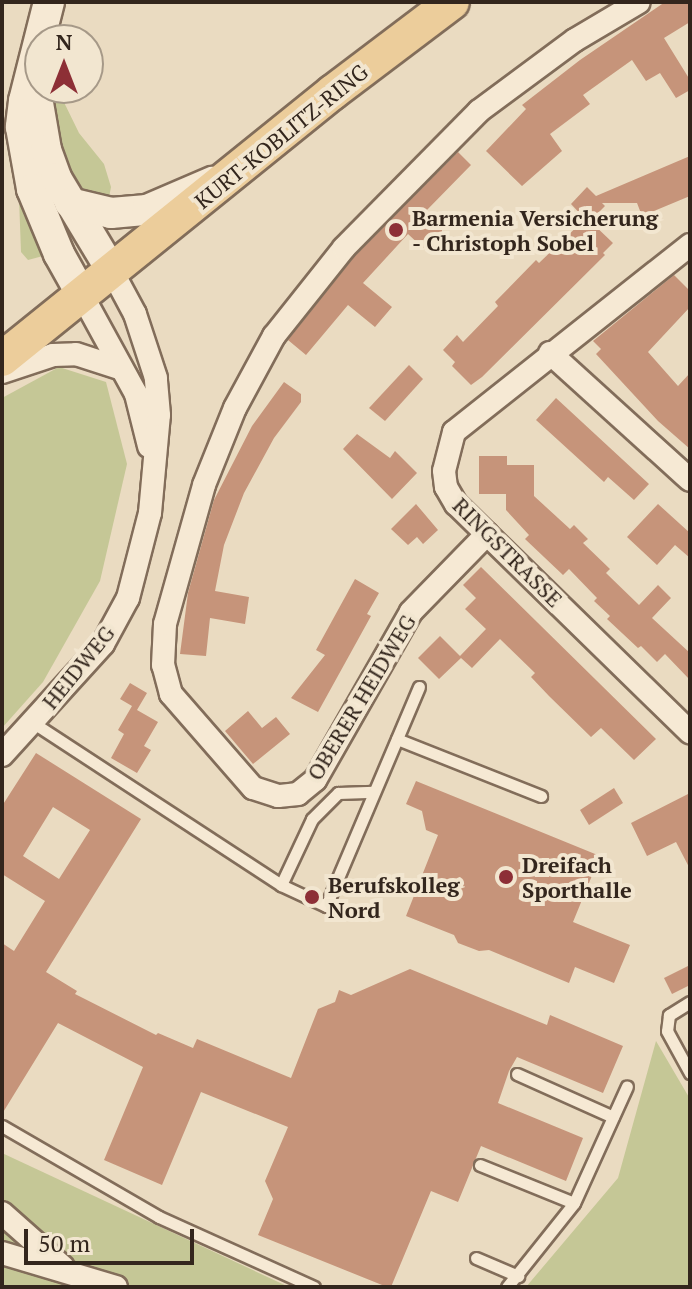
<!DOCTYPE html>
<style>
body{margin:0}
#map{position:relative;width:692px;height:1289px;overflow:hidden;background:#eadbc1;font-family:"PT Serif",serif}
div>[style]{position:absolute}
.green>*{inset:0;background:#c5c796}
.building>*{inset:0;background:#c6947a}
.roads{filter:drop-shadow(2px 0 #826d5a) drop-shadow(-2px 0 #826d5a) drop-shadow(0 2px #826d5a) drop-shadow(0 -2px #826d5a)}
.service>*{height:11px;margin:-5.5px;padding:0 5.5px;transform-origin:5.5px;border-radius:5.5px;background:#f6e9d4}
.minor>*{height:22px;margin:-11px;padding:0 11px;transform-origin:11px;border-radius:11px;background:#f6e9d4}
.secondary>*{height:30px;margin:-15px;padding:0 15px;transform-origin:15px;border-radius:15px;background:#f6e9d4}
.primary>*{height:34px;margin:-17px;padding:0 17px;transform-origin:17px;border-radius:17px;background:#eccd9b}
.dots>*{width:22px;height:22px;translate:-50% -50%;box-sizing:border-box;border:4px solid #f2e6d0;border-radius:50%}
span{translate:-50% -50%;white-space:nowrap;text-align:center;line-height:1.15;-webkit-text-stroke:8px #f2e6d0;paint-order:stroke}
.street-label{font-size:22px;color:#33261d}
.poi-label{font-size:22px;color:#33261d;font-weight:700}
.left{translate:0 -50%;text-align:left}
.frame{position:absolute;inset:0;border:4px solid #33261d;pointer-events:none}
.north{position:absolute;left:24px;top:24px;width:80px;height:80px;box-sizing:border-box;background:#f2e6d0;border:2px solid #a69988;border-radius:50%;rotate:0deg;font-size:22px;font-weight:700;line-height:32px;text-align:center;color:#33261d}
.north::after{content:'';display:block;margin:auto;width:28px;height:36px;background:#8d2f36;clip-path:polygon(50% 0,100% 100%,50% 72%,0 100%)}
.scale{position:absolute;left:24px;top:1229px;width:170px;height:36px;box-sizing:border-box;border:4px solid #33261d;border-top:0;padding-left:10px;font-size:24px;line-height:28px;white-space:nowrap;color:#33261d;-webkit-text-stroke:6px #f2e6d0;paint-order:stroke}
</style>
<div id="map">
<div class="green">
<div style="clip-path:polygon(49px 88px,57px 88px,79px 133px,104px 164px,111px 187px,108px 203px,93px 198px,68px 179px,49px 111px)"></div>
<div style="clip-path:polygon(19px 198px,29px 224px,43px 256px,28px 260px,21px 252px)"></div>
<div style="clip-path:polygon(59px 367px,106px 382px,127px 464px,100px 581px,43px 682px,2px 728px,2px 398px)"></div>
<div style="clip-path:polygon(656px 1041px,690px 1099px,690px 1287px,526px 1287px,618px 1178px)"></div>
<div style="clip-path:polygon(2px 1153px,289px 1287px,2px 1287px)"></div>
</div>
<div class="building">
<div style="clip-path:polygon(665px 2px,690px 2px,690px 22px,664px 38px,690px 80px,690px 90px,676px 98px,660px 73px,646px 81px,632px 60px,583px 95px,590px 104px,550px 134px,562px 151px,522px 186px,486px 151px,526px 109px,522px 105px,580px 60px)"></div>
<div style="clip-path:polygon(458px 152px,471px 165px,425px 212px,442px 228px,442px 235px,430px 248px,423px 248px,408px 234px,363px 283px,392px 307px,375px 327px,348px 305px,306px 355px,288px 340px,354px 257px)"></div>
<div style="clip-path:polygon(690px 156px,690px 196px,642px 216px,637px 203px,602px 203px,605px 206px,590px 221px,613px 243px,603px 253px,605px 255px,482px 377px,471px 385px,452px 366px,455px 362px,443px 350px,457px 335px,463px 342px,498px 306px,495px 302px,536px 260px,539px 263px,585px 219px,571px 204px,587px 187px,596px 196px)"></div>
<div style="clip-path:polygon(674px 275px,690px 291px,690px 307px,648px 352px,678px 386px,690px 373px,690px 449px,658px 421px,596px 354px,601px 349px,593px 341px)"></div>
<div style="clip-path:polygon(409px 365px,423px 379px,385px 421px,369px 408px)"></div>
<div style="clip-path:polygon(284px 382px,301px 394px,301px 402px,274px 438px,244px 493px,224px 545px,215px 591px,249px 597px,245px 624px,210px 618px,206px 656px,180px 654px,188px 593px,214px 500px,252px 426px)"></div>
<div style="clip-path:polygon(556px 398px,649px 484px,634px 500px,608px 477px,604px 482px,536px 420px)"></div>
<div style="clip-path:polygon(357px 434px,390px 458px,395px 451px,417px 473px,392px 499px,343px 449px)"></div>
<div style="clip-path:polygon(479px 456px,507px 456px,507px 465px,534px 465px,534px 496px,570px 529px,574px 525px,588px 539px,583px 543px,610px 569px,606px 573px,639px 605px,658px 585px,671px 598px,652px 618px,690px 653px,690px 680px,665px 654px,657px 662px,641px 646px,638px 648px,607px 619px,610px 616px,594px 601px,597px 598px,569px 569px,563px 575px,525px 539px,529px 535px,506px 510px,506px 494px,479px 494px)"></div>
<div style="clip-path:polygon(416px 504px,438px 530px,423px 544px,417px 537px,408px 545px,391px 529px)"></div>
<div style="clip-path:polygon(658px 504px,690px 533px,690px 558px,675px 545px,657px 565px,627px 537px)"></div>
<div style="clip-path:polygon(481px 567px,656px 739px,634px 760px,601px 728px,591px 737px,549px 696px,531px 677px,535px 673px,500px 639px,472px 668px,461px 658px,439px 679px,418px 658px,440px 636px,460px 656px,486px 629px,465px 609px,476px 598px,463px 585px)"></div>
<div style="clip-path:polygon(355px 579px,379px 593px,367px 614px,371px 616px,318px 712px,291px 698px,325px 655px,316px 650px)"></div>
<div style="clip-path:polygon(130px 683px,147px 693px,137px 710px,158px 722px,144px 746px,151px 750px,137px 773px,111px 758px,124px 734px,118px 730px,132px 706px,120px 699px)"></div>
<div style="clip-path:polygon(248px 711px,262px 728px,276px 717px,290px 734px,253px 764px,225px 731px)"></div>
<div style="clip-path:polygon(evenodd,36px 753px,141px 819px,46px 972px,77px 991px,75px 994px,156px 1035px,158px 1033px,193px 1048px,197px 1039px,291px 1078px,318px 1009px,335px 1002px,339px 990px,351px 995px,410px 969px,547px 1025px,550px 1015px,623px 1046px,603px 1093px,517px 1057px,509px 1071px,498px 1103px,583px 1138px,566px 1181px,481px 1146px,458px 1202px,431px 1191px,391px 1287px,387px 1287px,258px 1235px,273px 1199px,265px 1181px,288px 1127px,201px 1092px,162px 1185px,104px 1160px,143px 1067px,58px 1023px,2px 1114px,2px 943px,14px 951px,45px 901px,2px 874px,2px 806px,36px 753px,53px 807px,90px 830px,59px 879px,23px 856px,53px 807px)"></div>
<div style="clip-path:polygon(416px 781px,600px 856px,573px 922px,630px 945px,614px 983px,575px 967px,569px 983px,489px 950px,479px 951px,458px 943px,454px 935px,406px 916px,438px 835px,426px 830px,422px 811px,406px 804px)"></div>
<div style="clip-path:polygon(614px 788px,623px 803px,589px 825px,580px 810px)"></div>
<div style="clip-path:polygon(690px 793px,690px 869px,676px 842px,647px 856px,631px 823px)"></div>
<div style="clip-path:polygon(690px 965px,690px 985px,672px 994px,664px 978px)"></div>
</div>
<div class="roads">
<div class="service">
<div style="left:32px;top:722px;width:298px;rotate:33.2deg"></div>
<div style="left:281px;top:885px;width:50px;rotate:25deg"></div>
<div style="left:326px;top:906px;width:238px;rotate:-67deg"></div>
<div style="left:397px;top:739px;width:155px;rotate:21.6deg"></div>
<div style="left:281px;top:885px;width:73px;rotate:-64.8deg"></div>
<div style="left:312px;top:819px;width:37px;rotate:-45deg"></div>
<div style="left:338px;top:793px;width:36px;rotate:-2deg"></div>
<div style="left:690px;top:1002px;width:25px;rotate:148deg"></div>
<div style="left:669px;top:1015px;width:16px;rotate:97deg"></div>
<div style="left:667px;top:1031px;width:48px;rotate:61.3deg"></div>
<div style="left:517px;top:1074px;width:105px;rotate:24.1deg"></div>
<div style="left:2px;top:1126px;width:181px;rotate:30.1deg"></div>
<div style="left:159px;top:1217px;width:170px;rotate:24.3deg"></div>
<div style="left:480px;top:1165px;width:101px;rotate:22deg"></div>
<div style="left:476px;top:1258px;width:46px;rotate:23.2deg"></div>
<div style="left:507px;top:1287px;width:107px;rotate:-51.4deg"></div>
<div style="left:574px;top:1203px;width:128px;rotate:-65.6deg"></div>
</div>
<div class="minor">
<div style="left:690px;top:245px;width:301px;rotate:141.6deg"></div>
<div style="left:454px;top:432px;width:40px;rotate:104.4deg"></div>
<div style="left:444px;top:471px;width:16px;rotate:83deg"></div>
<div style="left:446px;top:487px;width:20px;rotate:60deg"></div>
<div style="left:456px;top:504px;width:327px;rotate:44.3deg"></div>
<div style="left:83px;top:297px;width:111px;rotate:61.3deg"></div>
<div style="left:136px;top:394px;width:54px;rotate:76deg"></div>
<div style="left:550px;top:353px;width:189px;rotate:42.2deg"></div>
<div style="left:2px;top:372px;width:54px;rotate:-18.4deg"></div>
<div style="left:53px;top:355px;width:23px;rotate:-2deg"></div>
<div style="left:76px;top:354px;width:48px;rotate:18.1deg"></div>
<div style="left:487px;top:534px;width:109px;rotate:134.3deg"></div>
<div style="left:411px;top:612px;width:193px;rotate:119.7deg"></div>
<div style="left:315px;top:780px;width:22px;rotate:141deg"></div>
<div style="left:298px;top:794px;width:20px;rotate:174deg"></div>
<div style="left:278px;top:796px;width:26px;rotate:-162deg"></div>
<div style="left:253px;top:788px;width:125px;rotate:-131.1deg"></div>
<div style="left:171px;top:694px;width:30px;rotate:-105deg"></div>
<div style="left:163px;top:665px;width:41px;rotate:-87.2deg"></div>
<div style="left:165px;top:624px;width:144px;rotate:-74.3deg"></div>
<div style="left:204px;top:485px;width:83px;rotate:-68.1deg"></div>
<div style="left:235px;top:408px;width:82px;rotate:-61.6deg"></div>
<div style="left:274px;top:336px;width:112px;rotate:-51.5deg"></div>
<div style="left:344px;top:248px;width:192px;rotate:-45.4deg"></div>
<div style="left:479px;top:111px;width:119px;rotate:-36.5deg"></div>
<div style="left:575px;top:40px;width:74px;rotate:-30.7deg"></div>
<div style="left:2px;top:755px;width:150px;rotate:-47.7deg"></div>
<div style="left:103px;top:644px;width:52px;rotate:-61.5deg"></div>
<div style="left:128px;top:598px;width:88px;rotate:-75.5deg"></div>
<div style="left:150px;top:513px;width:98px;rotate:-84.8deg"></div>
<div style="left:159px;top:415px;width:37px;rotate:-95deg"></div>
<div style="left:156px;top:378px;width:67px;rotate:-108.2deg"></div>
<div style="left:135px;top:314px;width:47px;rotate:-118.2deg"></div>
<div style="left:2px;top:1213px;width:81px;rotate:41.5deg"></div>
<div style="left:2px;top:1253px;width:119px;rotate:16.6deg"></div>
</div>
<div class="secondary">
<div style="left:49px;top:2px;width:102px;rotate:104.2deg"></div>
<div style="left:24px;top:101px;width:26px;rotate:97deg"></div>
<div style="left:21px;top:127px;width:63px;rotate:79.9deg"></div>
<div style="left:32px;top:189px;width:70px;rotate:67.4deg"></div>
<div style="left:59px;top:254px;width:49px;rotate:60.8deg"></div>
<div style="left:38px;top:103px;width:48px;rotate:80.3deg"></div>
<div style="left:46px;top:150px;width:30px;rotate:70deg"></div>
<div style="left:56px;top:178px;width:111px;rotate:59deg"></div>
<div style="left:70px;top:203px;width:42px;rotate:13.7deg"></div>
<div style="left:111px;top:213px;width:36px;rotate:-5deg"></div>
<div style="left:147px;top:210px;width:71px;rotate:-23.3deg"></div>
</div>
<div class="primary">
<div style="left:2px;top:359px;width:425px;rotate:-38.9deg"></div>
<div style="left:333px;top:92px;width:149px;rotate:-37.1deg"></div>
</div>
</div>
<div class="dots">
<div style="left:396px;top:230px;background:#8d2f36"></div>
<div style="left:506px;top:877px;background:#8d2f36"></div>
<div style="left:312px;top:897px;background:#8d2f36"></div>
</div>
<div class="street-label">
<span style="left:281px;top:136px;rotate:-39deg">KURT-KOBLITZ-RING</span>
<span style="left:508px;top:552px;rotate:45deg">RINGSTRASSE</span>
<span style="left:78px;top:667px;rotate:-51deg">HEIDWEG</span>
<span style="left:361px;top:697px;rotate:-59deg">OBERER HEIDWEG</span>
</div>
<div class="poi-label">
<span class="left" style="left:412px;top:230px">Barmenia Versicherung<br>- Christoph Sobel</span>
<span class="left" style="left:522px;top:877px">Dreifach<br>Sporthalle</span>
<span class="left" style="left:328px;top:897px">Berufskolleg<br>Nord</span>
</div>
<div class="frame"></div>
<div class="north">N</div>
<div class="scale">50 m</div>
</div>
